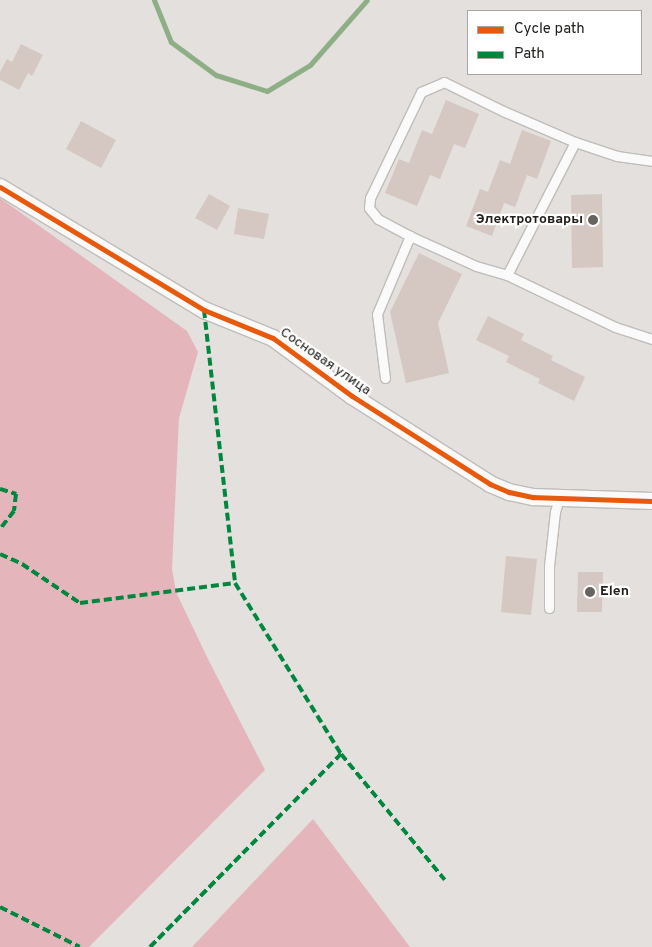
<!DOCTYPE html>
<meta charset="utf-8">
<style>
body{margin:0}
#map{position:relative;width:652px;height:947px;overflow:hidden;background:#e3e0dd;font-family:Overpass,sans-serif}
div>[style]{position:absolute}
.forest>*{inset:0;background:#e4b6bc}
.stream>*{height:5px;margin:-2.5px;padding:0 2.5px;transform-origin:2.5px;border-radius:2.5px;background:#8eaf86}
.building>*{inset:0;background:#d5c8c2}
.roads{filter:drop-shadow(1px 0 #bfbdba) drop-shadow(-1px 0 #bfbdba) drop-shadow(0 1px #bfbdba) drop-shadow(0 -1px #bfbdba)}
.service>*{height:9px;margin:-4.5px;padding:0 4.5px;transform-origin:4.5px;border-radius:4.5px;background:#fbfafa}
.minor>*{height:16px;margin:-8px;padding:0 8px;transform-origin:8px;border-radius:8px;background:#fbfafa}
.quiet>*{height:4px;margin-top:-2px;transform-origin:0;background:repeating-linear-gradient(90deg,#00873e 0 8px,transparent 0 12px)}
.cycleway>*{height:5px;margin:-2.5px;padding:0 2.5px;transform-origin:2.5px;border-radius:2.5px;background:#e8590c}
.dots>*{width:14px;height:14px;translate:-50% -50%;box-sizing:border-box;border:2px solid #fff;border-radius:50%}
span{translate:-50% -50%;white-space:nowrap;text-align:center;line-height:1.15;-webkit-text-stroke:4.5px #fff;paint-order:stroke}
.poi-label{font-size:14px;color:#22201e;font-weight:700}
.right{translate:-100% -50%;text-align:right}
.left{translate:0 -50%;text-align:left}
.street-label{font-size:14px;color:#22201e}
.legend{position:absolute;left:467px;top:10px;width:175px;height:65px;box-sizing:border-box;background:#fff;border:1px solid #a7a6a5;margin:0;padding:6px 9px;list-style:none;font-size:15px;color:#22201e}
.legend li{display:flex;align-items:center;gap:10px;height:25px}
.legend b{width:25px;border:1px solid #a7a6a5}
</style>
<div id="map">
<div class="forest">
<div style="clip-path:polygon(0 198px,187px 331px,198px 352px,179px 418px,172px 569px,176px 592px,208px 659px,265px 770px,89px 947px,0 947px)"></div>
<div style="clip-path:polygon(313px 819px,410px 947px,192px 947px)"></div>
</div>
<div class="stream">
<div style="left:154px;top:0;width:45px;rotate:68deg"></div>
<div style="left:171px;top:42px;width:56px;rotate:36.3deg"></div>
<div style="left:216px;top:75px;width:53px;rotate:17.4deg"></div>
<div style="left:267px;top:91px;width:50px;rotate:-31.2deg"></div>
<div style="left:310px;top:65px;width:86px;rotate:-48.8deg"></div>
</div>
<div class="building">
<div style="clip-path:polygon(21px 44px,43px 55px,32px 76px,28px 73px,19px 90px,0 80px,0 72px,7px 59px,12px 62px)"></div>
<div style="clip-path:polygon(446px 100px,479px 114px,465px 148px,454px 144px,440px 179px,430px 175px,417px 206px,385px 193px,399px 159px,409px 163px,422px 130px,432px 134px)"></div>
<div style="clip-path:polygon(81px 121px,116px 140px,101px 168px,66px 149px)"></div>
<div style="clip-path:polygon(522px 130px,551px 141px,537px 179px,527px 175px,515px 207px,504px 203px,492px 236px,466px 226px,480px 189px,488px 192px,500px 160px,510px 164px)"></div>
<div style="clip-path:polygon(209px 194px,230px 206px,217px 230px,195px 218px)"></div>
<div style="clip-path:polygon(602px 194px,603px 267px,572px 268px,571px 195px)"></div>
<div style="clip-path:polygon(238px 208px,269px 214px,264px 239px,234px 234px)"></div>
<div style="clip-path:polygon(419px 253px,462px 274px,438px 323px,449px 373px,406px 383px,390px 312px)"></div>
<div style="clip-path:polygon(488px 316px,524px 334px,521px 340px,553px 356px,551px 360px,585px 377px,574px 401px,538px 383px,540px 379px,506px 362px,509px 356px,476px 340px)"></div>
<div style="clip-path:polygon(506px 556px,537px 559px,531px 615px,501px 612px)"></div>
<div style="clip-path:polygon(578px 572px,603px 572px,602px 612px,577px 612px)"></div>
</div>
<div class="roads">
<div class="service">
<div style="left:410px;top:236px;width:36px;rotate:-152deg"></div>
<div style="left:378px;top:219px;width:14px;rotate:-129deg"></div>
<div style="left:369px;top:208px;width:10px;rotate:-84deg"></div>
<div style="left:370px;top:198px;width:118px;rotate:-64.3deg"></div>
<div style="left:421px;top:92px;width:25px;rotate:-23deg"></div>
<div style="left:444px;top:82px;width:66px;rotate:26.2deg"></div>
<div style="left:503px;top:111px;width:78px;rotate:23.3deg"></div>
<div style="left:575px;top:142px;width:44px;rotate:18.4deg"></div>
<div style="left:617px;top:156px;width:35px;rotate:8deg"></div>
<div style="left:507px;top:275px;width:149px;rotate:-62.9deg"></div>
<div style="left:385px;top:378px;width:64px;rotate:-97.1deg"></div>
<div style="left:377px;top:314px;width:85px;rotate:-67.1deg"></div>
<div style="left:410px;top:236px;width:72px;rotate:24.4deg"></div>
<div style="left:476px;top:266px;width:32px;rotate:16deg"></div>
<div style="left:507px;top:275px;width:120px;rotate:25.7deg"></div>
<div style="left:615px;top:327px;width:39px;rotate:18deg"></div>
<div style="left:549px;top:608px;width:42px;rotate:-90deg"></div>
<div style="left:549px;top:566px;width:54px;rotate:-83.7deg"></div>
<div style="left:555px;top:512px;width:15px;rotate:-74deg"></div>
</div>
<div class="minor">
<div style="left:0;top:187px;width:238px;rotate:31.1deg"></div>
<div style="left:204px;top:310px;width:74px;rotate:22.1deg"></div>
<div style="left:273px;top:338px;width:98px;rotate:36.3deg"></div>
<div style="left:352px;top:396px;width:164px;rotate:32.5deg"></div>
<div style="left:490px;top:484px;width:21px;rotate:23deg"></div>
<div style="left:509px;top:492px;width:25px;rotate:12deg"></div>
<div style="left:533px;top:497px;width:119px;rotate:1.9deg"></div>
</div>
</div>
<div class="quiet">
<div style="left:204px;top:310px;width:275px;rotate:83.5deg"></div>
<div style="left:235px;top:583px;width:201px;rotate:58.2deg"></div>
<div style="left:0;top:489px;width:17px;rotate:17deg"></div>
<div style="left:16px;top:494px;width:17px;rotate:97deg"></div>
<div style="left:14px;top:511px;width:23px;rotate:128deg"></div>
<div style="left:0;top:554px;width:24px;rotate:24deg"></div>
<div style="left:22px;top:564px;width:70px;rotate:33.9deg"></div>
<div style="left:80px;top:603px;width:156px;rotate:-7.4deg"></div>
<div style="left:0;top:907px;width:89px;rotate:26.6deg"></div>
<div style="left:150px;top:947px;width:272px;rotate:-45.3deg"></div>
<div style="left:341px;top:754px;width:163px;rotate:50.5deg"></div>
</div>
<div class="cycleway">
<div style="left:0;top:187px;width:238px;rotate:31.1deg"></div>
<div style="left:204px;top:310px;width:74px;rotate:22.1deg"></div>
<div style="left:273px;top:338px;width:98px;rotate:36.3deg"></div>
<div style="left:352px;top:396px;width:164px;rotate:32.5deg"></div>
<div style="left:490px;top:484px;width:21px;rotate:23deg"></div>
<div style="left:509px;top:492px;width:25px;rotate:12deg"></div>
<div style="left:533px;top:497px;width:119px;rotate:1.9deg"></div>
</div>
<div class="dots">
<div style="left:593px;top:220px;background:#666361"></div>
<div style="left:590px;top:592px;background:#666361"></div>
</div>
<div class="poi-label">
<span class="right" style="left:583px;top:220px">Электротовары</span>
<span class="left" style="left:600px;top:592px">Elen</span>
</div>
<div class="street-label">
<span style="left:325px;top:362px;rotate:35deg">Сосновая улица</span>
</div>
<ul class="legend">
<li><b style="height:6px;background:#e8590c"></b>Cycle path</li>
<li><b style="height:6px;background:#00873e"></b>Path</li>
</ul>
</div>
